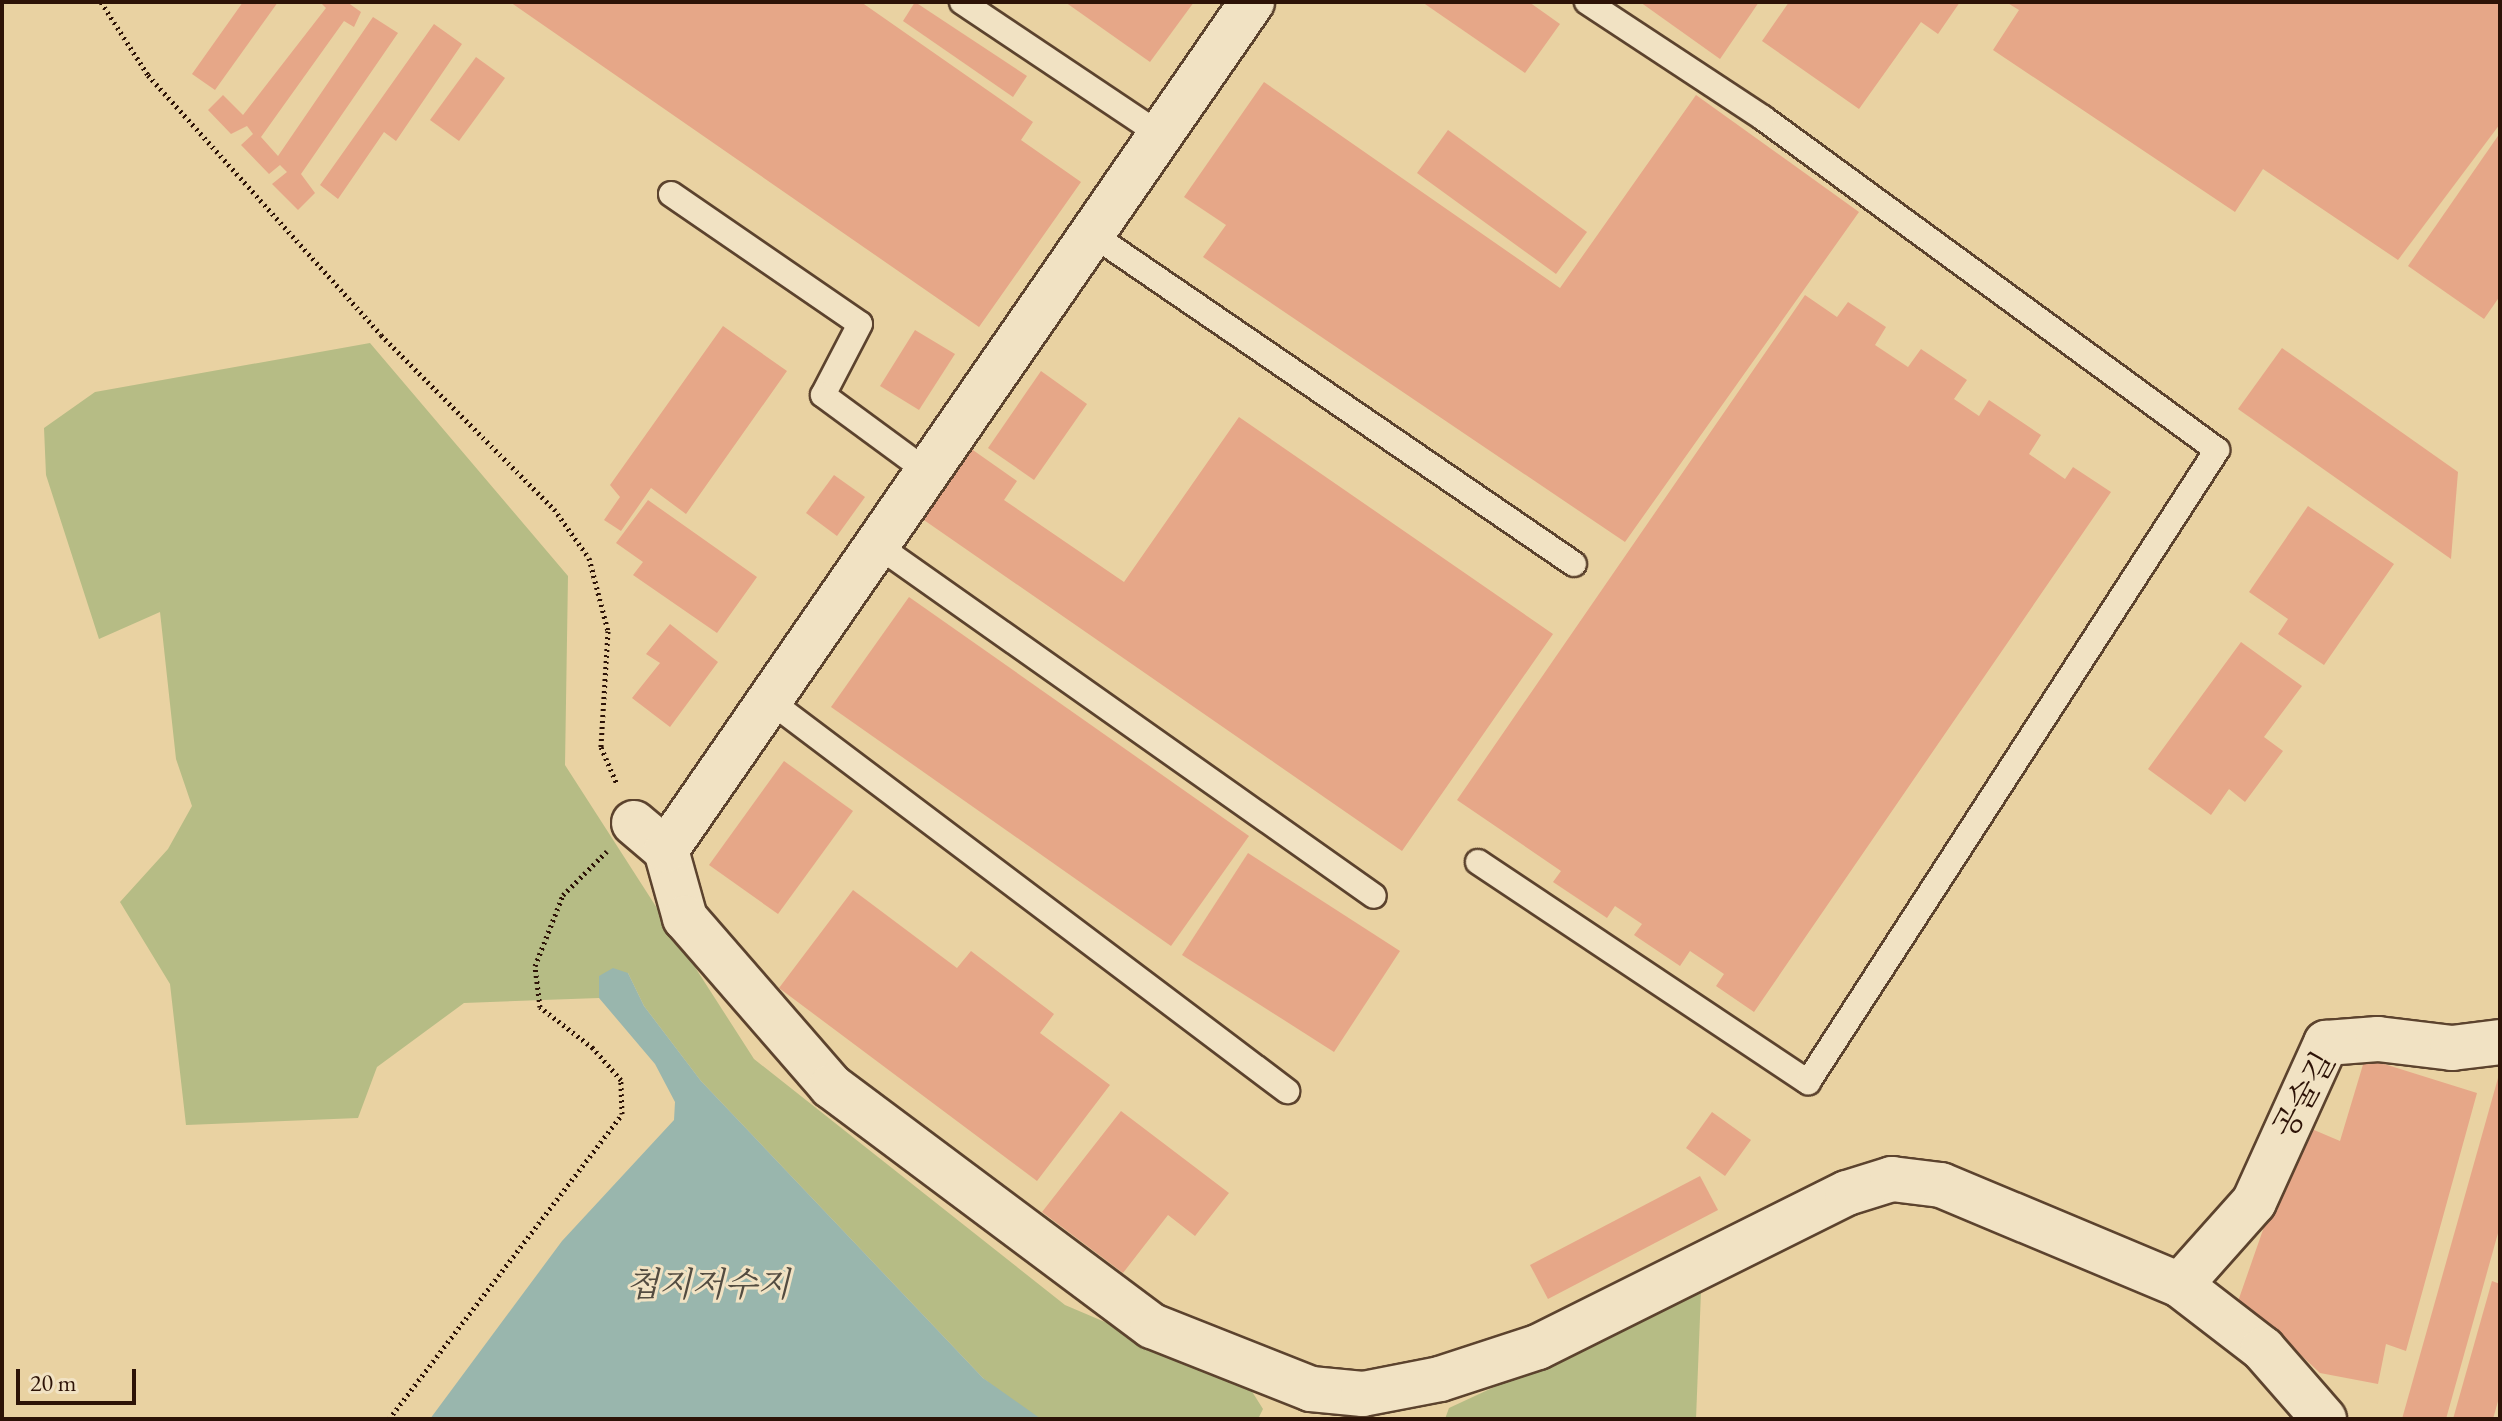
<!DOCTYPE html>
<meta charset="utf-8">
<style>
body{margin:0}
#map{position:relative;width:2502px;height:1421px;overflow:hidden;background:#e9d2a2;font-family:"EB Garamond","Noto Serif KR",serif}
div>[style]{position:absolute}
.green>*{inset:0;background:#b6bc85}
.water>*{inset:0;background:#99b6ad}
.building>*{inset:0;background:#e6a788}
.path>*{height:5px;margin-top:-2.5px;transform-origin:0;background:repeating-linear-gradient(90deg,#2d1307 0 2px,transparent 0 6px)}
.roads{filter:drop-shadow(2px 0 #5c432e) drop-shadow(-2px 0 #5c432e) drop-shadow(0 2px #5c432e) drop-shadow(0 -2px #5c432e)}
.service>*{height:24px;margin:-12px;padding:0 12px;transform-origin:12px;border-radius:12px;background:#f1e2c3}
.minor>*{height:44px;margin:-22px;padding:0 22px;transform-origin:22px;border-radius:22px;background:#f1e2c3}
span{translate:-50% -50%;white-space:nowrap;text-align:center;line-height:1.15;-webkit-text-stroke:6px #f1e2c3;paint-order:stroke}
.street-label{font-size:32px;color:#2d1307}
.water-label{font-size:34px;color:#534c41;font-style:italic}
.frame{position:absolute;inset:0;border:4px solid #2d1307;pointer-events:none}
.scale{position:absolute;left:16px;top:1369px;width:120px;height:36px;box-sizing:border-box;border:4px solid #2d1307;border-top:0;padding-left:10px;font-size:24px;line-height:28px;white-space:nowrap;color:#2d1307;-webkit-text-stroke:6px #f1e2c3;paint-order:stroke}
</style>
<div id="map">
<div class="green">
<div style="clip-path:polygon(370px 343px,568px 576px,565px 765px,754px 1059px,1065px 1305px,1246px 1382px,1263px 1409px,1258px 1419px,1041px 1419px,1018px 1406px,983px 1378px,701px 1081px,644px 1006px,628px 973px,599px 976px,599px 998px,464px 1003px,377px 1067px,358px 1118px,186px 1125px,170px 984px,120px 902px,168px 849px,192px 806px,176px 759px,160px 612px,99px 639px,46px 475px,44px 428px,95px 392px)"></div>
<div style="clip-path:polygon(1701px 1291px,1696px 1419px,1445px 1419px,1449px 1408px)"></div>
</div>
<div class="water">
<div style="clip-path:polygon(613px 968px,628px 973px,644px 1006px,701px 1081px,983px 1378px,1041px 1419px,430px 1419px,562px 1241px,674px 1120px,675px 1102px,655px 1064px,599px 998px,599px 976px)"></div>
</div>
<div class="building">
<div style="clip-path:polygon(243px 2px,278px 2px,215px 90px,192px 74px)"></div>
<div style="clip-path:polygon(320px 2px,347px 2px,361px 12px,354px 27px,344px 21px,261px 137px,278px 156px,373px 17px,398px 33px,301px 174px,315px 193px,298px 210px,272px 184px,287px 172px,280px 165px,269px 174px,241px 145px,253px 134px,247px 126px,231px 134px,208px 110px,223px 95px,243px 115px,326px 8px)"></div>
<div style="clip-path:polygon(510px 2px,861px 2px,1033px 122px,1021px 140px,1081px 182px,979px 327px)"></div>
<div style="clip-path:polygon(915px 2px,1027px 76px,1013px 97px,903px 21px)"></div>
<div style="clip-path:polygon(1065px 2px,1194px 2px,1150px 62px)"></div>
<div style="clip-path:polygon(1422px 2px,1529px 2px,1560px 24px,1525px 73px)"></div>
<div style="clip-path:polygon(1640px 2px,1759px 2px,1720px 59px)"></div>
<div style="clip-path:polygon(1789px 2px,1960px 2px,1938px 34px,1921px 22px,1859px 109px,1762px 41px)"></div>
<div style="clip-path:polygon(2006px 2px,2500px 2px,2500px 124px,2398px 260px,2263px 169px,2235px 212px,1993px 50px,2019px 10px)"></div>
<div style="clip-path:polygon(434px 24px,462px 44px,396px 141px,384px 132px,338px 199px,320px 185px)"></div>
<div style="clip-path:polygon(476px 57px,505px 78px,459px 141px,430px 120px)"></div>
<div style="clip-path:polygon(1264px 82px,1560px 288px,1696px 95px,1859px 212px,1625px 542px,1203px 257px,1226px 225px,1184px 197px)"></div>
<div style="clip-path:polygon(1448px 130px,1587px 232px,1556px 274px,1417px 173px)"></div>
<div style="clip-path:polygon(2500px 133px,2500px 296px,2484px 319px,2408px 266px)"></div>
<div style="clip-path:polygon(1805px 295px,1837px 317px,1848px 302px,1886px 327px,1875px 345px,1908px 367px,1921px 349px,1967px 380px,1954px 399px,1979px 416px,1989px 400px,2041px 435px,2029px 454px,2065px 479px,2073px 467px,2111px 492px,1754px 1012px,1716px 986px,1724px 974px,1690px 951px,1680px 966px,1634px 935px,1642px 924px,1615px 906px,1607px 918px,1553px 882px,1561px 871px,1457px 800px)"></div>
<div style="clip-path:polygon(723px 326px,787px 371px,686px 514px,651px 488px,621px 531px,604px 520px,620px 497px,610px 485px)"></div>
<div style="clip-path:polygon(915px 330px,955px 354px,919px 410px,880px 386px)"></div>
<div style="clip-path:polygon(2282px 348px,2458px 472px,2451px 559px,2238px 409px)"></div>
<div style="clip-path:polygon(1041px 371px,1087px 404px,1034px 480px,988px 448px)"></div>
<div style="clip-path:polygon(1239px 417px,1553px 634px,1402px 851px,921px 518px,970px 448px,1017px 481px,1004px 500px,1124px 582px)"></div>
<div style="clip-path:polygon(834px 475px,865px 497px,837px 536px,806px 513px)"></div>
<div style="clip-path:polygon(648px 500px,757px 577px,717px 633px,633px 575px,643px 562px,616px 543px)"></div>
<div style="clip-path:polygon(2308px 506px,2394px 564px,2324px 665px,2278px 634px,2288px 619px,2249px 592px)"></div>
<div style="clip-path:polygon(909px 597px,1249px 836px,1171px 946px,831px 707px)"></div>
<div style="clip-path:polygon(670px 624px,718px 662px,670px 727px,632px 698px,660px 663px,646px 654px)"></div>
<div style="clip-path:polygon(2241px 642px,2302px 686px,2264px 737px,2283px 751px,2245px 802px,2229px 789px,2211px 815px,2148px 769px)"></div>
<div style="clip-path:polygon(784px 761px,853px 811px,778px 914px,709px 865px)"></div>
<div style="clip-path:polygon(1248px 853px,1400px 951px,1334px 1052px,1182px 955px)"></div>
<div style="clip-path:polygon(853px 890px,957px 968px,971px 951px,1054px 1014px,1040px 1033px,1110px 1085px,1037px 1181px,779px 988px)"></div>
<div style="clip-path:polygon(2365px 1058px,2477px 1093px,2406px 1351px,2386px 1344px,2378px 1384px,2320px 1373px,2276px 1332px,2236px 1307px,2300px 1124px,2340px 1141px)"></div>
<div style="clip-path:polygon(2500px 1071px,2500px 1226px,2446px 1419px,2402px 1419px)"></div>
<div style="clip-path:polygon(1121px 1111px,1229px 1193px,1195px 1236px,1168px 1215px,1123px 1273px,1042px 1212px)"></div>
<div style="clip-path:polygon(1712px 1112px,1751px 1140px,1725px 1176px,1686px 1148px)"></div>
<div style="clip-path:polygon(1700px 1176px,1718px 1210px,1548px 1299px,1530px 1265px)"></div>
<div style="clip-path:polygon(2492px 1281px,2500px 1284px,2500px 1394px,2493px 1419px,2453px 1419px)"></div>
</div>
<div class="path">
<div style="left:101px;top:2px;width:87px;rotate:57.2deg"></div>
<div style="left:148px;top:75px;width:349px;rotate:48.1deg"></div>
<div style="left:381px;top:335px;width:245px;rotate:45.2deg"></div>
<div style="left:554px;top:509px;width:60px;rotate:54.5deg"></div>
<div style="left:589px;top:558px;width:75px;rotate:75.4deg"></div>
<div style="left:608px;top:631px;width:116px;rotate:93.5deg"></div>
<div style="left:601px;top:747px;width:40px;rotate:66.6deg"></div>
<div style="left:389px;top:1419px;width:384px;rotate:-52.6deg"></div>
<div style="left:622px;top:1114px;width:34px;rotate:-92deg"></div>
<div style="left:621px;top:1080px;width:43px;rotate:-131.2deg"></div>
<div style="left:593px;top:1048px;width:67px;rotate:-142.3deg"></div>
<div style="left:540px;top:1007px;width:41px;rotate:-97deg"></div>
<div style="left:535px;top:966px;width:76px;rotate:-68.5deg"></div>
<div style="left:563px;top:895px;width:62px;rotate:-45deg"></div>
</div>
<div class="roads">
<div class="service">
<div style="left:962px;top:2px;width:239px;rotate:33.8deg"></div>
<div style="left:671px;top:194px;width:229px;rotate:34.5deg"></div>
<div style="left:860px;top:324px;width:80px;rotate:117.5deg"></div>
<div style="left:823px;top:395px;width:130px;rotate:36.3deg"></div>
<div style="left:1092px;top:234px;width:584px;rotate:34.4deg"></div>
<div style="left:877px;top:545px;width:608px;rotate:35.23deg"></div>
<div style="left:770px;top:701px;width:648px;rotate:37.03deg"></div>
<div style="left:1478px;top:862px;width:397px;rotate:33.7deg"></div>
<div style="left:1808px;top:1082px;width:753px;rotate:-57.09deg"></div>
<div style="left:2217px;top:450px;width:562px;rotate:-143.82deg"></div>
<div style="left:1763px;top:118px;width:211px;rotate:-146.6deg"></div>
</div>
<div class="minor">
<div style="left:634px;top:823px;width:42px;rotate:40.2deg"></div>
<div style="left:666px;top:850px;width:71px;rotate:74.4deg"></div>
<div style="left:685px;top:918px;width:223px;rotate:49deg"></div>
<div style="left:831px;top:1086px;width:401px;rotate:36.8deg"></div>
<div style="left:1152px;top:1326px;width:171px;rotate:21.6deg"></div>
<div style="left:1311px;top:1389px;width:52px;rotate:5.5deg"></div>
<div style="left:1363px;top:1394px;width:78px;rotate:-11deg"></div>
<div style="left:1440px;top:1379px;width:103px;rotate:-18.1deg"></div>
<div style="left:1538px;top:1347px;width:345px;rotate:-26.5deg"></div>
<div style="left:1847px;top:1193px;width:47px;rotate:-17.3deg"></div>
<div style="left:1892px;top:1179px;width:49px;rotate:7deg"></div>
<div style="left:1941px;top:1185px;width:259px;rotate:22.7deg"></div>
<div style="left:2180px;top:1285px;width:105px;rotate:37.6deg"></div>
<div style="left:2263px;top:1349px;width:93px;rotate:48.9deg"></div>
<div style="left:666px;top:850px;width:1031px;rotate:-55.35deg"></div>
<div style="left:2180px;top:1285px;width:111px;rotate:-48.3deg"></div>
<div style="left:2254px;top:1202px;width:175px;rotate:-65.6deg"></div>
<div style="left:2326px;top:1043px;width:52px;rotate:-4.4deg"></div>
<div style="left:2378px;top:1039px;width:75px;rotate:6.9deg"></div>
<div style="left:2452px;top:1048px;width:48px;rotate:-7.1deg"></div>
</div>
</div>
<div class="street-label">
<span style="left:2304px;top:1095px;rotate:-61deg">공술길</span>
</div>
<div class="water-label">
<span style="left:708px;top:1285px">첩지저수지</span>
</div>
<div class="frame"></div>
<div class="scale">20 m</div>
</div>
